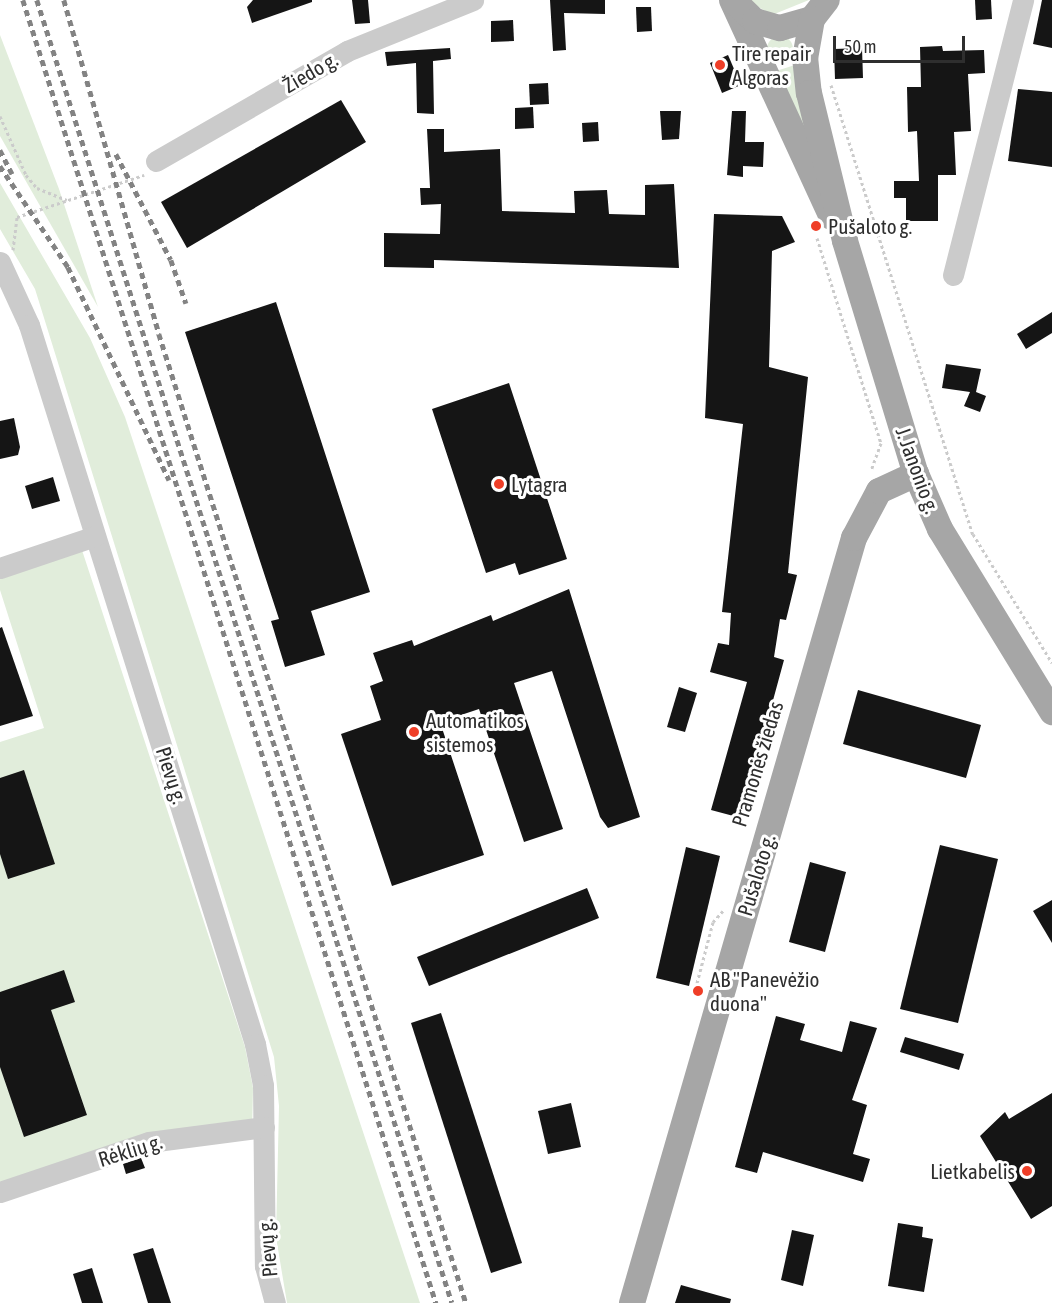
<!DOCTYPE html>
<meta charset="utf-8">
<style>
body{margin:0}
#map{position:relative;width:1052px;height:1303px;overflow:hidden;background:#fff;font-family:"Asap Condensed",sans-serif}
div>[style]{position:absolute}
.green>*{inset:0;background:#e1eddb}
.round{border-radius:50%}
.building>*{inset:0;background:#151515}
.path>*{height:3px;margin-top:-1.5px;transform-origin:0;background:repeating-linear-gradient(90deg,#cbcbcb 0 3px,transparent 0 6px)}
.minor>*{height:21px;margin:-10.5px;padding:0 10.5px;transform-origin:10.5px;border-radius:10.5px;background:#cbcbcb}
.major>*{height:26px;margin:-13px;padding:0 13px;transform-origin:13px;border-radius:13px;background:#a6a6a6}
.rail>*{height:4.5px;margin-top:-2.25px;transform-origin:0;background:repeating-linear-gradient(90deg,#838383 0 6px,transparent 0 10.5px)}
.dots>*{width:16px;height:16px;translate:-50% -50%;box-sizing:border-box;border:3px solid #fff;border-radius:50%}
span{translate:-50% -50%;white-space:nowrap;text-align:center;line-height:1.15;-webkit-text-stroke:6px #fff;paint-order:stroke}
.poi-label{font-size:21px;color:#2e2e2e}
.left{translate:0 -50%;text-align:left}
.right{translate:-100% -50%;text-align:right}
.street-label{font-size:21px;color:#2e2e2e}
.scale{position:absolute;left:833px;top:36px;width:132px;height:27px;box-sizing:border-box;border:3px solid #2e2e2e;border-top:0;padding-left:8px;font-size:18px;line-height:21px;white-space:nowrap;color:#2e2e2e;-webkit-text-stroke:4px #fff;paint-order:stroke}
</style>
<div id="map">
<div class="green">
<div style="clip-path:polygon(747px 0,809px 0,772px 15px)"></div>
<div style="clip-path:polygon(0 35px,59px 189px,98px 307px,0 136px)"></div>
<div class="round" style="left:767px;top:36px;width:26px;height:26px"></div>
<div style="clip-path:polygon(795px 65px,824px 176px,776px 71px)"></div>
<div style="clip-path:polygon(0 183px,90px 338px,125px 417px,420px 1303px,287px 1303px,276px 1237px,279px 1106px,274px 1057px,35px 289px,0 229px)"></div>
<div style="clip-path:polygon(79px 541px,245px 1047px,253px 1088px,252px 1136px,140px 1154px,0 1201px,0 742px,44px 728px,0 590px,0 568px)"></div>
</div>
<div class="building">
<div style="clip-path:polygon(253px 0,312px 0,312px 2px,252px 23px,247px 7px)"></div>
<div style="clip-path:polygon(352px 0,368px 0,370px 23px,355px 24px)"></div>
<div style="clip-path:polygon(550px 0,605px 0,605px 14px,564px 13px,566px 50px,553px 51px)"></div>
<div style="clip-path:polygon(975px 0,991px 0,992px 19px,976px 20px)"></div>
<div style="clip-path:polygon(1042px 0,1052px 0,1052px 48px,1033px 44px)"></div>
<div style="clip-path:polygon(636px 7px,651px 7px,652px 31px,637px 32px)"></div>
<div style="clip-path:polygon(513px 20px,514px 41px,491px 42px,491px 21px)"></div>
<div style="clip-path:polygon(942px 46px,943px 51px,984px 50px,985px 73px,968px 74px,971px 131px,954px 132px,956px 175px,938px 175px,938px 221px,906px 221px,906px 198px,894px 198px,894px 181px,919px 181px,917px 131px,908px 132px,907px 87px,921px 87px,920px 47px)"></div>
<div style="clip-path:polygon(450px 48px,451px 59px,433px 61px,434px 114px,417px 113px,416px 63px,387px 66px,385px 52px)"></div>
<div style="clip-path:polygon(862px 48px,863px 78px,835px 79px,834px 49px)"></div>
<div style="clip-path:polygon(728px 55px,741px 85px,722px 93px,710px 63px)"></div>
<div style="clip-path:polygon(548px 83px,549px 104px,530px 105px,529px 84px)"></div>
<div style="clip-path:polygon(1018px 89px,1052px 92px,1052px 167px,1008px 161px)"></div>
<div style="clip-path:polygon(341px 100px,366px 142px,187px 248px,161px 202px)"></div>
<div style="clip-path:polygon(533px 107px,534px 128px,515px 129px,515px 108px)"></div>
<div style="clip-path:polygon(660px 111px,681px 111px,679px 139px,662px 140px)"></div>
<div style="clip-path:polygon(732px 111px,746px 111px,745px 142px,764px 142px,763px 167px,743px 166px,743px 177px,727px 175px)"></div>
<div style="clip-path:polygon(598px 122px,599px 141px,583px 142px,582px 123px)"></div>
<div style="clip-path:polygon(427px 129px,444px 129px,444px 152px,500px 149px,502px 211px,575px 213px,574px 191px,607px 190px,609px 214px,645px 215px,645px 185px,674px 184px,679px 268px,434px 260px,434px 268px,384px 267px,384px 233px,440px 234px,441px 204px,421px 205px,420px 188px,430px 188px)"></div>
<div style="clip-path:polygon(714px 214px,782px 216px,795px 242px,772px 251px,769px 367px,808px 377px,788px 573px,797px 575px,786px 620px,780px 619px,774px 657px,784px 660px,741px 818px,711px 810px,747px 682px,710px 672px,718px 643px,729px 645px,731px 613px,722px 612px,743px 424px,705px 418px)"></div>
<div style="clip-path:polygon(276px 302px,370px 592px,311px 611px,325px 655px,285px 667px,271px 621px,279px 619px,185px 332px)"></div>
<div style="clip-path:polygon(1052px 312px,1052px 333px,1026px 349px,1017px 334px)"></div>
<div style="clip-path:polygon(946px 364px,981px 369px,976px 392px,986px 396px,980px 412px,964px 406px,970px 392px,942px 388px)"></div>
<div style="clip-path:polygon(509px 383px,567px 559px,519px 575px,515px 563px,486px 573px,432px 409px)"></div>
<div style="clip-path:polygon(14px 418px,20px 447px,18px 455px,0 459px,0 421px)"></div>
<div style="clip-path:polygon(53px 477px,60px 501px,32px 509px,25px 486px)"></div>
<div style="clip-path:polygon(569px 589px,640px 817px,608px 828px,600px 817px,552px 671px,514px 683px,563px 829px,524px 842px,479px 709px,440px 722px,484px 855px,392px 886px,341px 734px,381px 720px,370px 686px,383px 681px,373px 653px,412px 640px,414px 646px,491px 615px,493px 621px)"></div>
<div style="clip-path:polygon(2px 627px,33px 716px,0 726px,0 628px)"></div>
<div style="clip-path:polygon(679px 687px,697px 693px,685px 732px,667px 727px)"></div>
<div style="clip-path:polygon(858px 690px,981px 725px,966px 778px,843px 744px)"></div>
<div style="clip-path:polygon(24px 770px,55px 864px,8px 879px,0 854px,0 778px)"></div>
<div style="clip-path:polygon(940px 845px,998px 859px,958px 1023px,900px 1009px)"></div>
<div style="clip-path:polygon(686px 847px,720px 856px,689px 986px,656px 978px)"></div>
<div style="clip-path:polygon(810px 862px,846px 872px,825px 952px,789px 942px)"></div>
<div style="clip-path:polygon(587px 888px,599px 918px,429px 986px,417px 957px)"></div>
<div style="clip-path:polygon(1052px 900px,1052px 943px,1033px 911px)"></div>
<div style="clip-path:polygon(64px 970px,75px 1002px,51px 1010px,87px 1115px,24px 1137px,0 1067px,0 992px)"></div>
<div style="clip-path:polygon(441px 1013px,522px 1263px,491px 1273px,411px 1023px)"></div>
<div style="clip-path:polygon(776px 1016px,805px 1024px,800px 1040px,842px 1052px,850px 1021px,877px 1028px,852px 1100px,867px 1105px,853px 1154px,870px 1159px,863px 1182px,763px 1152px,757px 1173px,735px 1167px)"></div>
<div style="clip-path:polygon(905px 1037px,964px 1054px,959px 1070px,900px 1052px)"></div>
<div style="clip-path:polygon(1052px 1093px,1052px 1206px,1031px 1219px,980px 1136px,1005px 1112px,1009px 1119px)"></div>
<div style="clip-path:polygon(571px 1103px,581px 1147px,548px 1154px,538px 1111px)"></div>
<div style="clip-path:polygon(141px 1158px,145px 1168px,126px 1174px,123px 1164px)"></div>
<div style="clip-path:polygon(898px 1223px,923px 1227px,922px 1237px,933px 1239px,924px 1292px,888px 1286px)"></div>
<div style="clip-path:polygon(792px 1230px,814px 1235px,803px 1286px,781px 1280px)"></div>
<div style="clip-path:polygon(153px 1248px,171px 1303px,148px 1303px,133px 1254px)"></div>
<div style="clip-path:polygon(92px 1268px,103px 1303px,82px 1303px,73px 1274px)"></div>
<div style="clip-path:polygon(681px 1285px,731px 1299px,730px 1303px,675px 1303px)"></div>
</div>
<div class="path">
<div style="left:831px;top:85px;width:471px;rotate:72.5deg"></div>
<div style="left:973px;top:534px;width:151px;rotate:58.5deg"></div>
<div style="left:0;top:116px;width:64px;rotate:66.2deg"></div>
<div style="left:26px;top:175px;width:17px;rotate:50deg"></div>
<div style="left:37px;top:188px;width:32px;rotate:22deg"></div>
<div style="left:817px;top:238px;width:215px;rotate:72.7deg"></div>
<div style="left:881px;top:443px;width:29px;rotate:110deg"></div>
<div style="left:13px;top:250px;width:33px;rotate:-83deg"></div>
<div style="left:17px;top:217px;width:134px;rotate:-18.3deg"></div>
<div style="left:698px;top:997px;width:14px;rotate:-94deg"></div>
<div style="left:697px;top:983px;width:63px;rotate:-75.3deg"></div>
<div style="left:713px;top:922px;width:15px;rotate:-48deg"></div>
</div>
<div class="minor">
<div style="left:156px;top:161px;width:220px;rotate:-29.9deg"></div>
<div style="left:347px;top:51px;width:136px;rotate:-22deg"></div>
<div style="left:0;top:262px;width:69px;rotate:65.3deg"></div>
<div style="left:29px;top:325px;width:754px;rotate:72.55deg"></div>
<div style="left:255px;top:1044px;width:42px;rotate:79deg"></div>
<div style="left:263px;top:1085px;width:181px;rotate:89.4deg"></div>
<div style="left:265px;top:1266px;width:38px;rotate:75deg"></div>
<div style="left:953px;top:275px;width:284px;rotate:-75.7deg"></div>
<div style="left:0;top:568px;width:100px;rotate:-18.6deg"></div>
<div style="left:0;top:1192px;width:157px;rotate:-18.6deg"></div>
<div style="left:149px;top:1142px;width:116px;rotate:-7.4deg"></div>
</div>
<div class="major">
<div style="left:732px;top:0;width:239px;rotate:65.3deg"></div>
<div style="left:735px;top:2px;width:28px;rotate:44deg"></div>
<div style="left:755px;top:21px;width:26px;rotate:16deg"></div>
<div style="left:780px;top:28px;width:33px;rotate:-16deg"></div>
<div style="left:812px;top:19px;width:24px;rotate:-52deg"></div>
<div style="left:812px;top:19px;width:39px;rotate:100deg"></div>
<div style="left:805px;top:57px;width:36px;rotate:84deg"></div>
<div style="left:809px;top:93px;width:152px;rotate:76.3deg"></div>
<div style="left:845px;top:241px;width:244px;rotate:73.1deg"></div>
<div style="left:916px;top:474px;width:60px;rotate:66.4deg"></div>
<div style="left:940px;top:529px;width:215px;rotate:58.5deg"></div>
<div style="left:632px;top:1303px;width:797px;rotate:-73.82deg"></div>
<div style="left:854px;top:538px;width:53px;rotate:-62deg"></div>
<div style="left:879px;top:491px;width:41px;rotate:-24.7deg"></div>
</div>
<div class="rail">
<div style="left:23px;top:0;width:1367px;rotate:72.41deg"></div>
<div style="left:37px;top:0;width:1367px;rotate:72.33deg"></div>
<div style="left:64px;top:0;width:347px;rotate:74.1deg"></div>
<div style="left:159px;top:334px;width:1016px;rotate:72.42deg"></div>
<div style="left:0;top:150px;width:27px;rotate:63deg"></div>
<div style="left:116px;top:154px;width:119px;rotate:62.6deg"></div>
<div style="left:171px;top:260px;width:46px;rotate:70.8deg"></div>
<div style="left:0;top:166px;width:122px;rotate:56deg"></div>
<div style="left:68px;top:267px;width:236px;rotate:64.6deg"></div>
</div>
<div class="dots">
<div style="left:720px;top:65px;background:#ef3e27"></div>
<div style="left:816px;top:226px;background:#ef3e27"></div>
<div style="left:499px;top:484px;background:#ef3e27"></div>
<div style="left:414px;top:732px;background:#ef3e27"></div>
<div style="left:698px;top:991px;background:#ef3e27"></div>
<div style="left:1027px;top:1171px;background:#ef3e27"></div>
</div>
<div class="poi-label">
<span class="left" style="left:732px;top:65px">Tire repair<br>Algoras</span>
<span class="left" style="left:828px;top:226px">Pušaloto g.</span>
<span class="left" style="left:511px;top:484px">Lytagra</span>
<span class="left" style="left:426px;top:732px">Automatikos<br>sistemos</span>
<span class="left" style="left:710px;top:991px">AB "Panevėžio<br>duona"</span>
<span class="right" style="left:1015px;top:1171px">Lietkabelis</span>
</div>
<div class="street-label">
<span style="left:310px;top:72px;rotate:-30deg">Žiedo g.</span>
<span style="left:918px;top:470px;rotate:70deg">J. Janonio g.</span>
<span style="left:757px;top:764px;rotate:-73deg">Pramonės žiedas</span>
<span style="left:172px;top:775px;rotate:72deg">Pievų g.</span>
<span style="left:756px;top:875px;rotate:-73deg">Pušaloto g.</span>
<span style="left:130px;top:1150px;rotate:-17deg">Rėklių g.</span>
<span style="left:267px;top:1248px;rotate:-95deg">Pievų g.</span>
</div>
<div class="scale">50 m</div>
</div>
